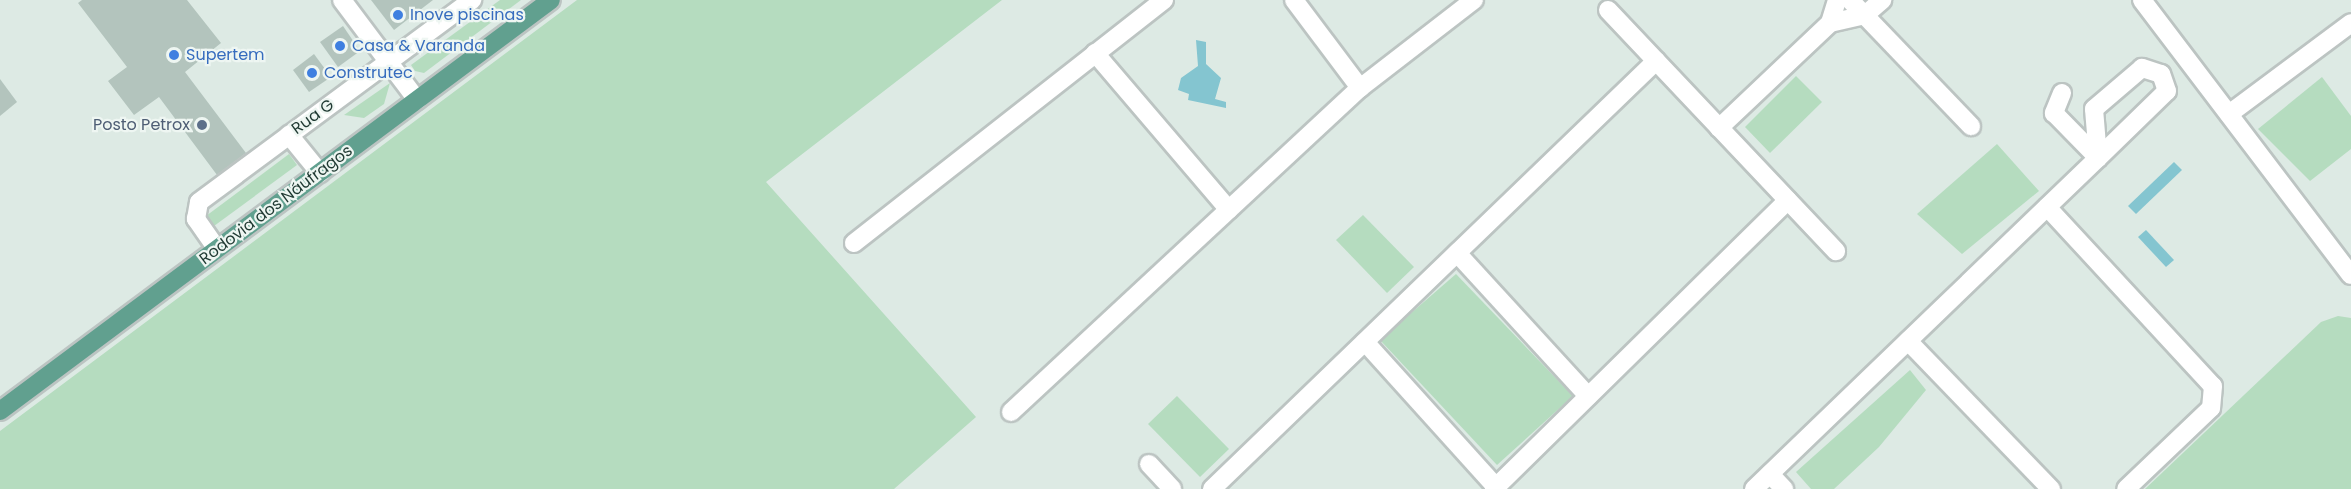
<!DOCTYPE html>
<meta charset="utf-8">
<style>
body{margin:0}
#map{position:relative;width:2351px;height:489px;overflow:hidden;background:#ddeae4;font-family:Poppins,sans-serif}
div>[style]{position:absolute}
.green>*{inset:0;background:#b5dcbf}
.water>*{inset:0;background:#84c5d0}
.building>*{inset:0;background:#b3c4bd}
.roads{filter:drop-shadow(2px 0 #bcc4c2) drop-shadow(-2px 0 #bcc4c2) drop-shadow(0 2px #bcc4c2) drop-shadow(0 -2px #bcc4c2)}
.minor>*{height:18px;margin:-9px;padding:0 9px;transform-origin:9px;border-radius:9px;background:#fff}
.major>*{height:18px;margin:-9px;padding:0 9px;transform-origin:9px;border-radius:9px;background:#61a08f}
.dots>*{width:16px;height:16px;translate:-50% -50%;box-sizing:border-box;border:3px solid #eef6f2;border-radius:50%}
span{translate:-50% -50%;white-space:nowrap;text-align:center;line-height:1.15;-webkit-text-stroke:4.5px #eef6f2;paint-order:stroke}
.shop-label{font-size:16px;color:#366cbe}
.left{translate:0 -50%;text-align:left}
.street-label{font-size:16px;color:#1f3932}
.service-label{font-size:16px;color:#4e5e75}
.right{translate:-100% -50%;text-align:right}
</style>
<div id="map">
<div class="green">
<div style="clip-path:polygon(500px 0,521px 0,424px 73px,415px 71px,411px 65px)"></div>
<div style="clip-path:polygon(577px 0,1002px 0,766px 182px,976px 417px,894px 489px,0 489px,0 431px)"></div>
<div style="clip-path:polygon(1796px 76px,1822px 102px,1770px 153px,1745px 127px)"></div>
<div style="clip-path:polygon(2322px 77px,2351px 116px,2351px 149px,2310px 181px,2258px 129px)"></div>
<div style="clip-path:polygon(390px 83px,384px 104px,364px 118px,344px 115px)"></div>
<div style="clip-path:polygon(1997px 144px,2039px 191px,1962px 254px,1917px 214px)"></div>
<div style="clip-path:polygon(289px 154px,297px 165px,214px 226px,206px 216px)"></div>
<div style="clip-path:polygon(1363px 215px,1414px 267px,1387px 293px,1336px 240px)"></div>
<div style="clip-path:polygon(1456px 274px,1573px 396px,1497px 465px,1380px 340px)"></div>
<div style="clip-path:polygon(2338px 316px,2351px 318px,2351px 489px,2145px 489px,2321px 322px)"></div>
<div style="clip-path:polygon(1910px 370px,1926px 390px,1879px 447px,1834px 489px,1811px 489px,1796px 472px)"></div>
<div style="clip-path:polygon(1177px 396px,1229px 449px,1200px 477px,1148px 424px)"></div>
</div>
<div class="water">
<div style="clip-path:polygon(1196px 40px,1206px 42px,1206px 64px,1221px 78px,1215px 99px,1226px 102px,1226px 108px,1188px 100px,1189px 94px,1178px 90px,1181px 78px,1198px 66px)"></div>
<div style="clip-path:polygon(2174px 162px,2182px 170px,2136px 214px,2128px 206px)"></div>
<div style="clip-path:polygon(2146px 230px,2174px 260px,2166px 267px,2138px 237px)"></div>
</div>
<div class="building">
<div style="clip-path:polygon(82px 0,187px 0,221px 43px,185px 72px,246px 153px,217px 175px,159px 97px,134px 115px,108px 81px,127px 67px,78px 3px)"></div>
<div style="clip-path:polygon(371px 0,433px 0,394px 30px)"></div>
<div style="clip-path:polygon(343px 26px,360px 51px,338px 67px,320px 42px)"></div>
<div style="clip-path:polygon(314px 54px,331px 77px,309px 92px,293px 70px)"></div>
<div style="clip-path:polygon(0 79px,17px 102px,0 116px)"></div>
</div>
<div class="roads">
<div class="minor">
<div style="left:342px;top:0;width:125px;rotate:53.1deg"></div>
<div style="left:1294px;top:0;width:110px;rotate:53.1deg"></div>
<div style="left:1850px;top:0;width:175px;rotate:46.2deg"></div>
<div style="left:2142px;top:0;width:345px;rotate:52.8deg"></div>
<div style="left:1608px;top:10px;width:332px;rotate:46.6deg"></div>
<div style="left:1830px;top:23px;width:36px;rotate:-13deg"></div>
<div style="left:1865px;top:15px;width:23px;rotate:-41deg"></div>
<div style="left:1095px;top:53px;width:206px;rotate:49.5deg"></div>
<div style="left:2062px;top:93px;width:22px;rotate:112deg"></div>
<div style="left:2054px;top:113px;width:63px;rotate:45.6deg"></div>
<div style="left:2229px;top:114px;width:152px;rotate:-36.7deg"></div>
<div style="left:1719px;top:128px;width:153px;rotate:-43.4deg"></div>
<div style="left:1830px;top:23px;width:24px;rotate:-73deg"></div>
<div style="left:289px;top:135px;width:49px;rotate:50.8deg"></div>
<div style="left:2047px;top:207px;width:244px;rotate:47.2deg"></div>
<div style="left:2213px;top:386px;width:22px;rotate:95deg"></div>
<div style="left:2211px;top:408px;width:117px;rotate:136.4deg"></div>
<div style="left:854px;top:243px;width:394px;rotate:-38.1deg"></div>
<div style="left:217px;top:249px;width:37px;rotate:-125deg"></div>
<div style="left:196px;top:219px;width:17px;rotate:-80deg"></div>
<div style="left:199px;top:202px;width:340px;rotate:-36.5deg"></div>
<div style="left:1457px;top:253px;width:194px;rotate:47.5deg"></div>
<div style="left:1908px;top:341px;width:206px;rotate:46deg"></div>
<div style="left:1365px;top:342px;width:195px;rotate:47.9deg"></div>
<div style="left:1011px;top:412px;width:476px;rotate:-42.9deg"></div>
<div style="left:1360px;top:88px;width:144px;rotate:-37.7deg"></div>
<div style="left:1149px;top:464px;width:34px;rotate:47deg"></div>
<div style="left:1770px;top:474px;width:21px;rotate:47deg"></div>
<div style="left:1212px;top:489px;width:617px;rotate:-43.95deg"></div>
<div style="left:1494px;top:489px;width:412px;rotate:-44.5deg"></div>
<div style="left:1754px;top:489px;width:477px;rotate:-43.9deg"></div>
<div style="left:2098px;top:158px;width:96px;rotate:-44.2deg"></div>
<div style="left:2167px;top:91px;width:18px;rotate:-109deg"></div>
<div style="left:2161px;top:74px;width:20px;rotate:-162deg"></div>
<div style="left:2142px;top:68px;width:63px;rotate:139.5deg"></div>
<div style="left:2094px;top:109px;width:49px;rotate:85.3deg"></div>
</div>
<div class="major">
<div style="left:0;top:411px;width:687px;rotate:-36.72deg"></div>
</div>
</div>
<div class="dots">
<div style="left:398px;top:15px;background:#3f7fe0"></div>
<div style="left:340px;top:46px;background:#3f7fe0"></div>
<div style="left:174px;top:55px;background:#3f7fe0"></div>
<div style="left:312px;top:73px;background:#3f7fe0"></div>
<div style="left:202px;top:125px;background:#5c6f8a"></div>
</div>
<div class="shop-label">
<span class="left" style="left:410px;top:15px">Inove piscinas</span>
<span class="left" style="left:352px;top:46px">Casa &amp; Varanda</span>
<span class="left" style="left:186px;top:55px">Supertem</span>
<span class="left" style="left:324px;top:73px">Construtec</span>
</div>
<div class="street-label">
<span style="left:313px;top:117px;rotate:-36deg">Rua G</span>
<span style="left:276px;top:205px;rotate:-37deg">Rodovia dos Náufragos</span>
</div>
<div class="service-label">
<span class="right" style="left:190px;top:125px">Posto Petrox</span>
</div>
</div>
